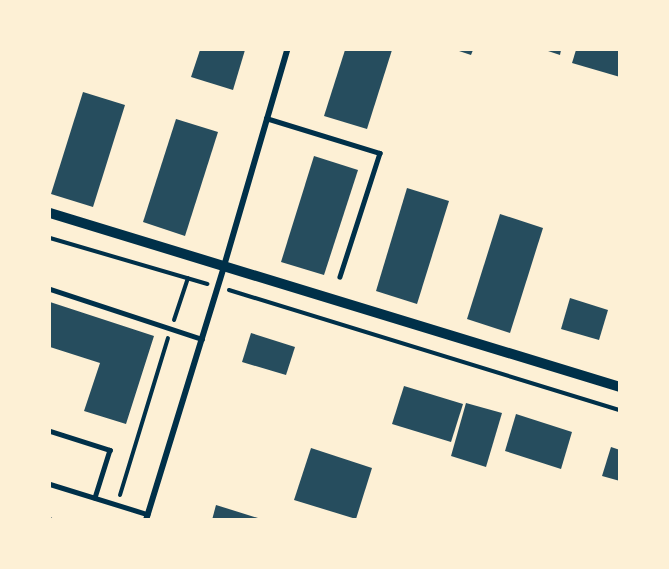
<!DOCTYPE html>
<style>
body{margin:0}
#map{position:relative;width:669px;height:569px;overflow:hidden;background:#fdf0d5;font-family:Helvetica,sans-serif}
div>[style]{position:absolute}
.building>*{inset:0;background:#264d5e}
.path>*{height:4px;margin:-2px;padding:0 2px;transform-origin:2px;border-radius:2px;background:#003049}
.service>*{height:4.5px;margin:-2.25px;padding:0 2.25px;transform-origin:2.25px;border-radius:2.25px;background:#003049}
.minor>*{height:6px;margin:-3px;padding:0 3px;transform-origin:3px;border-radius:3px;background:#003049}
.tertiary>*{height:10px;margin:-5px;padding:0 5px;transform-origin:5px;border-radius:5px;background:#003049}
span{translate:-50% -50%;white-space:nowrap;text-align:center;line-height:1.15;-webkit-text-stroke:4.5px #fdf0d5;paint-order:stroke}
.frame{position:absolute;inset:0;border:51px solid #fdf0d5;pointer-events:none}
</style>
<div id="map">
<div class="building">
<div style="clip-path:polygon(200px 50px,245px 50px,233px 90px,191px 77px)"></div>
<div style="clip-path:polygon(345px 50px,392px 50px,367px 129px,324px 116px)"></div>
<div style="clip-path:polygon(456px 50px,473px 50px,471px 55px)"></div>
<div style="clip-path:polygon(545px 50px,561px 50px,560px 55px)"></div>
<div style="clip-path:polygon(576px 50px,620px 50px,620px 77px,572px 63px)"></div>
<div style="clip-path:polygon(83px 92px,125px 105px,93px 207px,51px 194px)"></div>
<div style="clip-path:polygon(176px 119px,218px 132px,185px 236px,143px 222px)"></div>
<div style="clip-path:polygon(314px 156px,358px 170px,324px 275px,281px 262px)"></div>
<div style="clip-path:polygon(407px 188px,449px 201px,417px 304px,376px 291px)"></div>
<div style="clip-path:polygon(500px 214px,543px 228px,510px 333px,467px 319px)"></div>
<div style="clip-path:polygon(570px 298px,608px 310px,599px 340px,561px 329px)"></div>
<div style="clip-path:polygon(50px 302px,154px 336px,126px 424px,84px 411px,100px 363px,50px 347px)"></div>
<div style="clip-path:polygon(251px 333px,295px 347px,286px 375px,242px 362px)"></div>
<div style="clip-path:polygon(404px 386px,463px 404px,451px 442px,392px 424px)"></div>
<div style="clip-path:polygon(466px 403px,502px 413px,486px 467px,451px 456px)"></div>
<div style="clip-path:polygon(516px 414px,572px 432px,561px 469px,505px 451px)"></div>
<div style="clip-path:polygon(611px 447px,620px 450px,620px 481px,602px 476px)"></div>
<div style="clip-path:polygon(311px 448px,372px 468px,356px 519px,294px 500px)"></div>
<div style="clip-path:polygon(216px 505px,258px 518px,257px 520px,212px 520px)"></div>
</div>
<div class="path">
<div style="left:50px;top:238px;width:164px;rotate:16.3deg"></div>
<div style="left:229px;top:290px;width:409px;rotate:17.1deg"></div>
<div style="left:174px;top:320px;width:44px;rotate:-71.6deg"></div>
<div style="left:120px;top:495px;width:164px;rotate:-73deg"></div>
<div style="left:50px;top:519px;width:2px;rotate:27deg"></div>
</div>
<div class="service">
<div style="left:266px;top:118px;width:119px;rotate:17.1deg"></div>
<div style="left:380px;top:153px;width:130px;rotate:107.9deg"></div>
<div style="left:50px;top:289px;width:160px;rotate:18.2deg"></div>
<div style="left:50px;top:431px;width:63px;rotate:17.6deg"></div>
<div style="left:110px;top:450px;width:50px;rotate:107.4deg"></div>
<div style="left:50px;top:484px;width:102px;rotate:17.2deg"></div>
</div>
<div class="minor">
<div style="left:146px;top:520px;width:266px;rotate:-72.9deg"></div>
<div style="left:224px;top:266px;width:225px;rotate:-73.7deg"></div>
</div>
<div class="tertiary">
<div style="left:50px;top:213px;width:596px;rotate:16.98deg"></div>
</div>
<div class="frame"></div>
</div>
